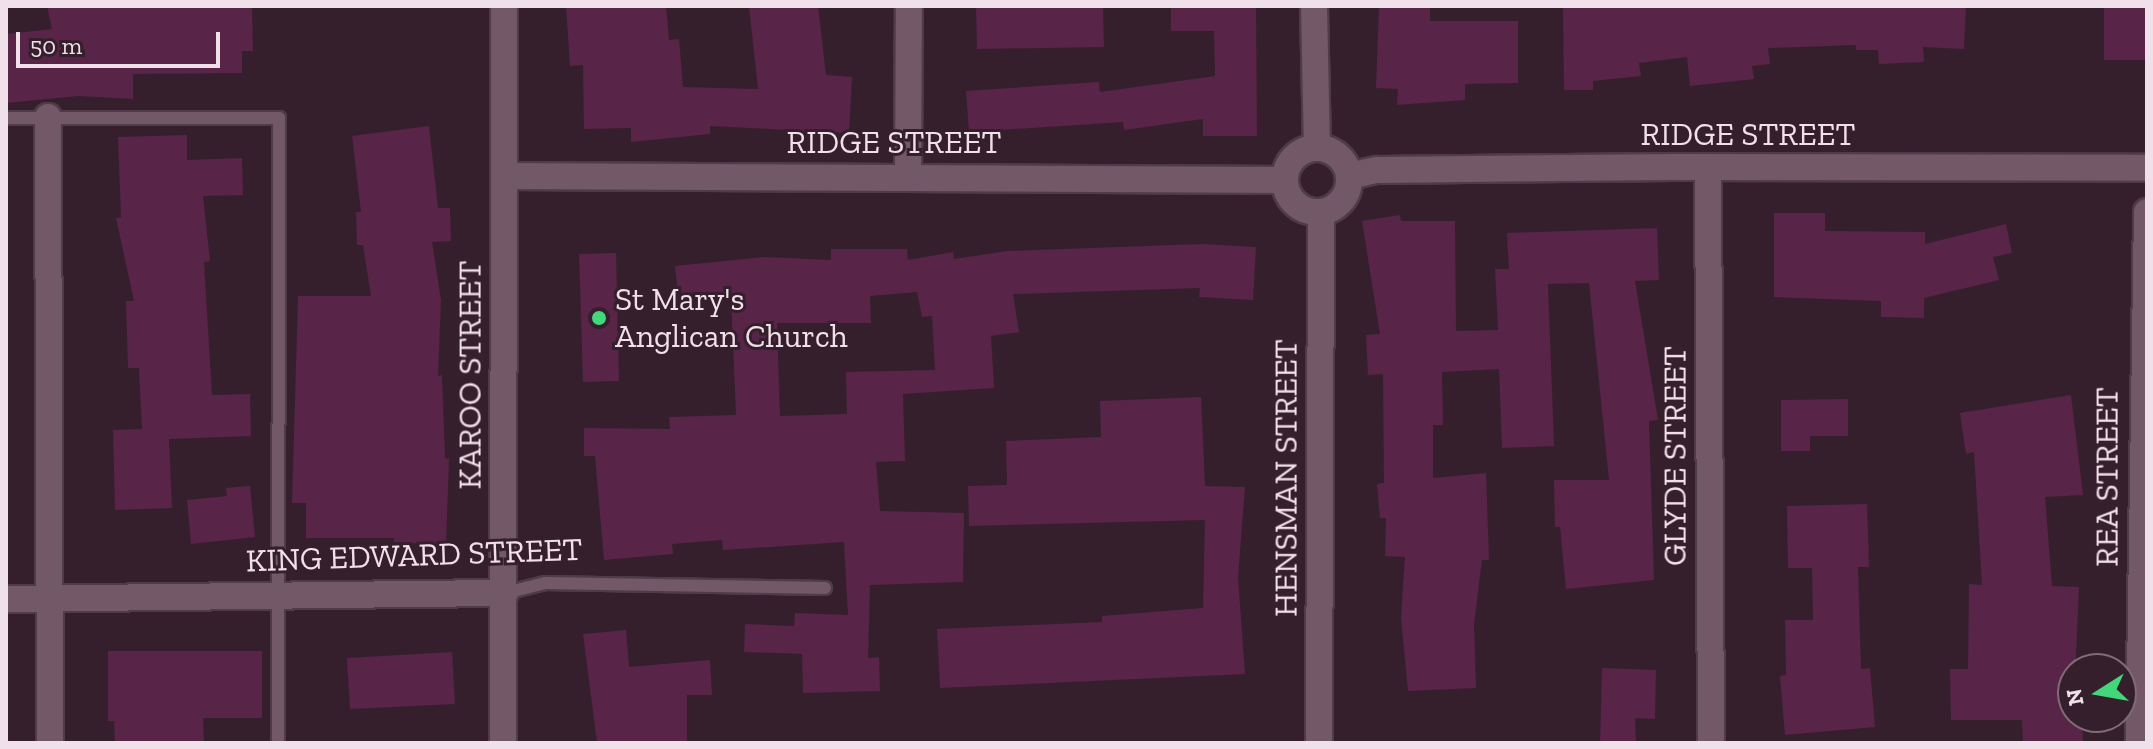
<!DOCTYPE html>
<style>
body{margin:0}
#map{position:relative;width:2153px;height:749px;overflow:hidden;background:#361f2d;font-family:"Zilla Slab",serif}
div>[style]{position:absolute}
.building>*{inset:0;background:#582447}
.roads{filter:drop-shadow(2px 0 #4f3c48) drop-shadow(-2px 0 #4f3c48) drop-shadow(0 2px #4f3c48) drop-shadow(0 -2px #4f3c48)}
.service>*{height:12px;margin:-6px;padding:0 6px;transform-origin:6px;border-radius:6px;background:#735868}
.minor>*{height:26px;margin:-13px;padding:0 13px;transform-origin:13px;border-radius:13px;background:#735868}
.minor>.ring{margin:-13px;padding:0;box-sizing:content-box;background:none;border:26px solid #735868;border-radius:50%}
.dots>*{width:22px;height:22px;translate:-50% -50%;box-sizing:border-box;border:4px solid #361f2d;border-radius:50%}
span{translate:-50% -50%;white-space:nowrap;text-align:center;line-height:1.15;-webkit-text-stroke:6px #361f2d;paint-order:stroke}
.street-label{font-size:32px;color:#f0e0e9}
.poi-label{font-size:32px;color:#f0e0e9}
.left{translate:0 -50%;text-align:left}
.frame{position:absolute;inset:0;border:8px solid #f0e0e9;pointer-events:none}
.north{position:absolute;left:2057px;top:653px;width:80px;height:80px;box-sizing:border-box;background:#361f2d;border:2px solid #806c78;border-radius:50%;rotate:259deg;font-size:22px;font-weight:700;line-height:32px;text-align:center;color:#f0e0e9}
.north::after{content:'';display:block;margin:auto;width:28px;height:36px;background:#43d77b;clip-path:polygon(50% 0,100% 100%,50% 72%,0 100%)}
.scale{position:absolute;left:16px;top:32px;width:204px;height:36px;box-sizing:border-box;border:4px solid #f0e0e9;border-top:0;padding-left:10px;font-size:24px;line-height:28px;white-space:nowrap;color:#f0e0e9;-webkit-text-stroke:6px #361f2d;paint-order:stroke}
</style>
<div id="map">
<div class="building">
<div style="clip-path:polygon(47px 6px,252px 6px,253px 51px,242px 51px,242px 73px,133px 74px,133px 99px,78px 96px,6px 103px,6px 34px,52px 29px)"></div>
<div style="clip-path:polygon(566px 6px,666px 6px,669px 40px,679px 39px,683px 87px,758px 89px,749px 6px,818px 6px,826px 75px,852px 77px,849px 133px,710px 126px,710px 134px,631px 142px,631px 128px,584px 129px,583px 65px,570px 66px)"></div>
<div style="clip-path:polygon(976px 6px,1103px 6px,1104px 47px,977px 49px)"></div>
<div style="clip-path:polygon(1171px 6px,1256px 6px,1257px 136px,1203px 136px,1203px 119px,1124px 130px,1123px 122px,969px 132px,966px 91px,1099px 82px,1100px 92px,1215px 76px,1214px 31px,1171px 31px)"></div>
<div style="clip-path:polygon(1379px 6px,1430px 6px,1430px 21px,1518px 21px,1518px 83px,1465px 84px,1465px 100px,1397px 105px,1398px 89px,1376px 88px)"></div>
<div style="clip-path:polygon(1563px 6px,1966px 6px,1964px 49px,1923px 47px,1924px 62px,1879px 64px,1878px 50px,1856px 50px,1856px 45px,1768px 48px,1770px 64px,1752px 66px,1754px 79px,1690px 86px,1687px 57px,1639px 63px,1641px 76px,1593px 81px,1593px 90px,1564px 90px)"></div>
<div style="clip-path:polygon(2104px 6px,2147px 6px,2147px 60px,2104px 60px)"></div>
<div style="clip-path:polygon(429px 126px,438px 208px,450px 208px,451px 241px,432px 242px,441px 300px,438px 376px,442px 375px,445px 458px,449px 459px,446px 545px,394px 542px,394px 538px,306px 538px,306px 503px,292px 503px,298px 296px,371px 296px,363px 245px,357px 245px,356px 212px,361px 212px,352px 136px)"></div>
<div style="clip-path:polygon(187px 135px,187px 160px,242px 158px,243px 195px,203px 196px,210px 261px,204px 262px,212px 395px,250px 394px,251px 436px,169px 439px,172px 508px,115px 510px,113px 430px,142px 429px,139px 368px,128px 368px,126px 301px,134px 301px,116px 218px,121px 217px,118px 137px)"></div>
<div style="clip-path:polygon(1774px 213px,1825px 213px,1825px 231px,1925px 232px,1925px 244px,2006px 224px,2012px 253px,1993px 257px,1999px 280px,1924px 298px,1924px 318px,1881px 317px,1881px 301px,1774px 297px)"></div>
<div style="clip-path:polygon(1400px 215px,1401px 221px,1455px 221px,1456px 331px,1498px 330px,1495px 269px,1509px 269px,1507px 233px,1657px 228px,1659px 280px,1635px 281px,1658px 420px,1649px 421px,1654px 580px,1566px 589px,1560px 527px,1555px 527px,1554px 480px,1609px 480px,1589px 283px,1548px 284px,1554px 446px,1502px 448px,1499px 369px,1442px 372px,1443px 425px,1433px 425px,1433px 478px,1486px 473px,1489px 560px,1482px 560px,1474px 624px,1476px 688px,1408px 691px,1401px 618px,1405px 557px,1385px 556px,1386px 518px,1380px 518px,1377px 484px,1384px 483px,1383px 374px,1368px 375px,1366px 335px,1380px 334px,1362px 221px)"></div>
<div style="clip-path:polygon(evenodd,1202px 244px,1256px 247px,1253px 300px,1199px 297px,1200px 288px,1013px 294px,1019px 332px,991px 336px,994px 388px,903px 394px,905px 461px,876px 462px,880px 511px,964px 513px,963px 582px,870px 585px,868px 658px,879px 657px,880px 691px,803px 693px,802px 654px,744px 652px,745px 624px,794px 626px,795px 613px,848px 615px,844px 542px,723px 550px,722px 540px,672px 544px,673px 554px,604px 560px,595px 456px,584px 456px,584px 428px,670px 429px,669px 417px,736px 415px,731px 296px,679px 302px,675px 266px,764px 257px,831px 260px,831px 249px,907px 249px,908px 260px,953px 252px,954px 259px,1007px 251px,1202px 244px,917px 292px,922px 317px,932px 316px,935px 370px,846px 372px,847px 414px,780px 416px,777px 323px,871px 323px,870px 296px,917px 292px)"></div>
<div style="clip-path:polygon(616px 253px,619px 381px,583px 382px,579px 254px)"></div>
<div style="clip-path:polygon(2071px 395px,2083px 495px,2045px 497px,2052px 586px,2079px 587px,2073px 722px,2082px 721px,2083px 743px,2023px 743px,2022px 720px,1951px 720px,1950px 669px,1968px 669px,1969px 584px,1982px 585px,1974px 452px,1966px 454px,1960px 413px)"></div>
<div style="clip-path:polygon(1201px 397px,1205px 486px,1245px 487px,1238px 577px,1245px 674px,940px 688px,937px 629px,1102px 622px,1102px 616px,1203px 608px,1205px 520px,969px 526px,968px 486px,1007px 485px,1006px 441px,1101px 437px,1100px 401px)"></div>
<div style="clip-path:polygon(1848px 399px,1848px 436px,1810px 436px,1810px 451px,1781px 451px,1781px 400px)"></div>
<div style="clip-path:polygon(250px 486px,255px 537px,191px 544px,187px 500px,227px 496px,226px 488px)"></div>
<div style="clip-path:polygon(1867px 504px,1869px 567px,1858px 567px,1861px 669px,1870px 668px,1875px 727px,1785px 735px,1780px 676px,1786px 675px,1785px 620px,1813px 620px,1812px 568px,1788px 568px,1787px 506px)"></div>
<div style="clip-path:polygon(626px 630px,629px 667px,710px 660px,712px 695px,687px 695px,687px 743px,597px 743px,583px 634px)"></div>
<div style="clip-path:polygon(108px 651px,262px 651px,262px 718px,203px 718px,204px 743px,115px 743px,114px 721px,108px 721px)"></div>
<div style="clip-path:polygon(452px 652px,455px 704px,350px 709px,347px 658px)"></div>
<div style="clip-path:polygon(1602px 668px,1656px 670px,1655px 719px,1635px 718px,1636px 743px,1600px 743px)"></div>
</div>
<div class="roads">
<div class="service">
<div style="left:6px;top:118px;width:273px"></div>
<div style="left:279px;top:118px;width:625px;rotate:90.09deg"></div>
<div style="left:505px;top:593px;width:41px;rotate:-14deg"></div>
<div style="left:545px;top:583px;width:280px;rotate:1deg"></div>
</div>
<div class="minor">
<div style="left:1314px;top:6px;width:140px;rotate:88.8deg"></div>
<div style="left:48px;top:117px;width:626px;rotate:89.82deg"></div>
<div class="ring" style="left:1285px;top:148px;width:38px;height:38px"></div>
<div style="left:1708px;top:169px;width:574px;rotate:89.7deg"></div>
<div style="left:504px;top:176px;width:779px;rotate:0.29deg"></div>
<div style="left:908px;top:176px;width:170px;rotate:-89.7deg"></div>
<div style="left:1350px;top:176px;width:28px;rotate:-13deg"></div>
<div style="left:1377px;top:170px;width:297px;rotate:-0.6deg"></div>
<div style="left:1674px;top:167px;width:473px;rotate:0.1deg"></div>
<div style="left:6px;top:599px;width:499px;rotate:-0.7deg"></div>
<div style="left:503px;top:743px;width:737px;rotate:-89.92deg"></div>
<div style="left:1319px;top:743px;width:531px;rotate:-89.78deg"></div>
<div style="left:2139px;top:743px;width:531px;rotate:-89.14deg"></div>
</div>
</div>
<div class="dots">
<div style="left:599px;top:318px;background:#43d77b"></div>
</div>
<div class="street-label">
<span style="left:1748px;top:134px">RIDGE STREET</span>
<span style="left:894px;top:142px">RIDGE STREET</span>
<span style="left:470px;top:375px;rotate:-90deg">KAROO STREET</span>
<span style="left:1675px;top:456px;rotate:-90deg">GLYDE STREET</span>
<span style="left:2107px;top:477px;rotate:-90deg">REA STREET</span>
<span style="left:1286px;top:478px;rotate:-90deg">HENSMAN STREET</span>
<span style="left:414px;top:555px;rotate:-2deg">KING EDWARD STREET</span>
</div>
<div class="poi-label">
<span class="left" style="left:615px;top:318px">St Mary's<br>Anglican Church</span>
</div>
<div class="frame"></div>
<div class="north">N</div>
<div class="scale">50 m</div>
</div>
